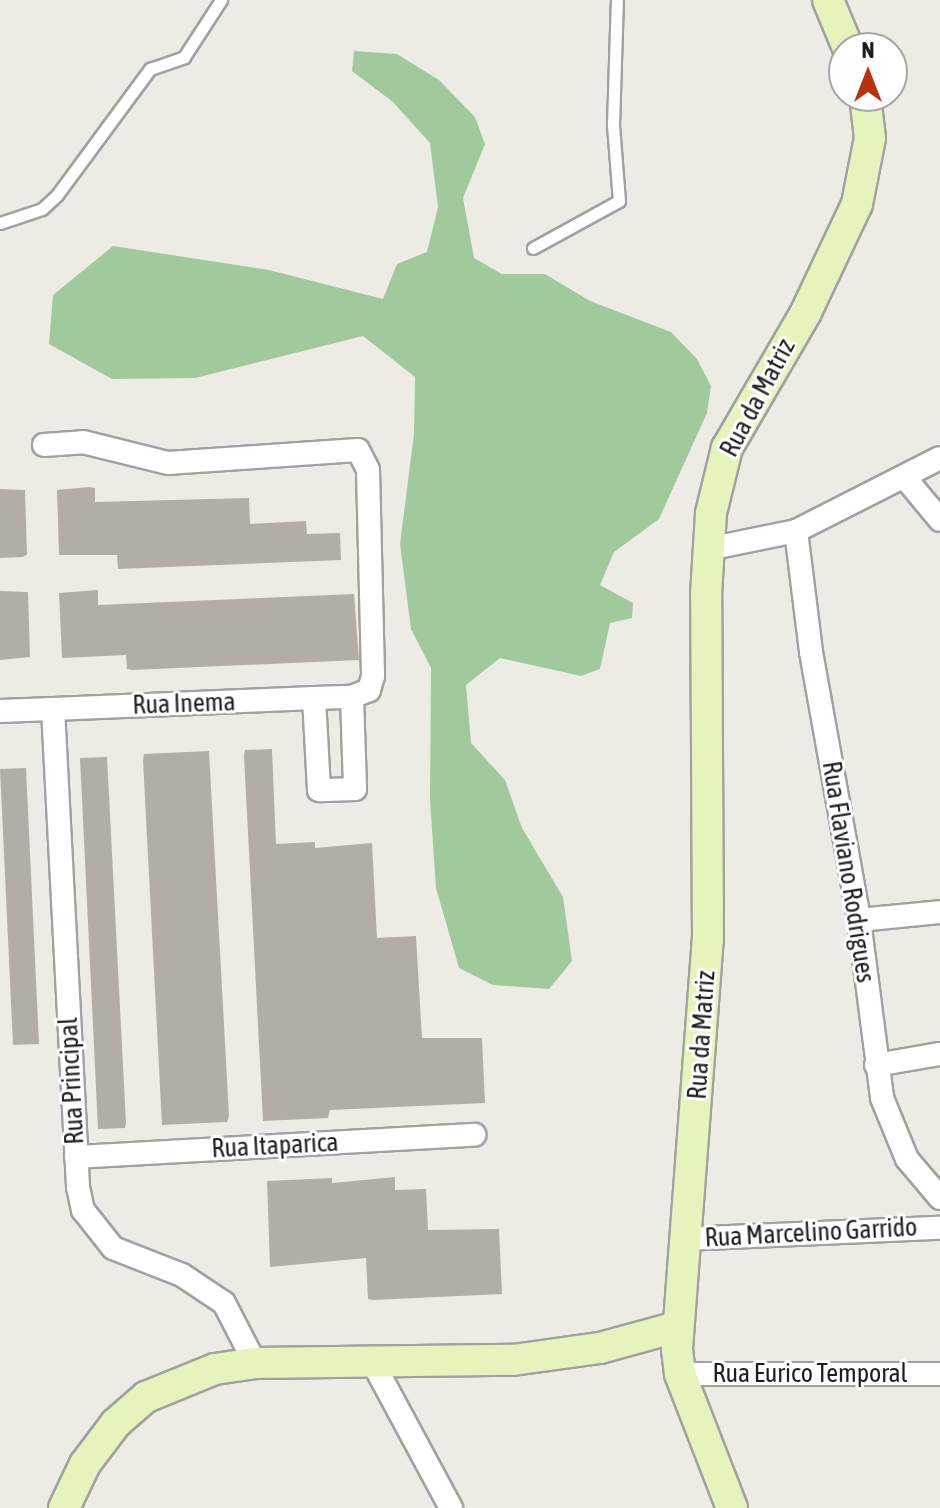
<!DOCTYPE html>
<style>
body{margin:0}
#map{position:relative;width:940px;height:1508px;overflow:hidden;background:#edece4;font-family:"Asap Condensed",sans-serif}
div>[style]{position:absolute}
.forest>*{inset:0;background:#a0ca9b}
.building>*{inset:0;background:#b2aea6}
.roads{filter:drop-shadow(2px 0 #a1a1a1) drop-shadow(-2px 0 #a1a1a1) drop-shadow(0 2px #a1a1a1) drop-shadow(0 -2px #a1a1a1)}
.lane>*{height:11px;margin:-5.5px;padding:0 5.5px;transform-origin:5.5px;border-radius:5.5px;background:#fff}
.street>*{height:22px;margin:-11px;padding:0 11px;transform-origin:11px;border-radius:11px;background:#fff}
.secondary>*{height:30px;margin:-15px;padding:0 15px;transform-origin:15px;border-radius:15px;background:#e6f4bb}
span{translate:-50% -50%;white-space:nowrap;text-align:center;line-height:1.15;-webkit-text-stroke:6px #fff;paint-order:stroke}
.street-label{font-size:26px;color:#1d1d1d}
.north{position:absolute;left:828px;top:32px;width:80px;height:80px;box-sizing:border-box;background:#fff;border:2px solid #a5a5a5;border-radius:50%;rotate:0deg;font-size:22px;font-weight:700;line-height:32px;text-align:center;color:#1d1d1d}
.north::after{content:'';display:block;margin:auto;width:28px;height:36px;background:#ba310f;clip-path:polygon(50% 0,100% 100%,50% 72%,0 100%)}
</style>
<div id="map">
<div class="forest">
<div style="clip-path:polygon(354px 51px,397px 54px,439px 80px,475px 117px,485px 144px,463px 198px,474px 258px,502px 274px,545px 274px,590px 301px,671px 332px,697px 359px,711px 386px,707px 413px,659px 519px,614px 552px,600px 585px,633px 603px,632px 618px,610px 623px,600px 669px,581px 676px,500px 658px,466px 685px,471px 743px,505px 780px,522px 828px,563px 897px,572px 961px,549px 989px,493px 985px,459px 968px,436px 888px,430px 800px,431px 668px,411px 629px,400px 544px,414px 434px,415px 377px,363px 336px,195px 378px,112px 379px,49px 344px,53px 295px,113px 246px,269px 270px,383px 299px,397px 264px,427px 252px,438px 207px,430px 143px,393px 102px,352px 71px)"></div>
</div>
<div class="building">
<div style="clip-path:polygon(89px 487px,95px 488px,95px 502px,249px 498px,250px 524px,306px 521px,307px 534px,340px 533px,341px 560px,118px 569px,117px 555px,59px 555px,57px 490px)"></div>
<div style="clip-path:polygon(0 489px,25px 490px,27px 555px,22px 557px,0 558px)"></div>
<div style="clip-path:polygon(98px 590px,98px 605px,354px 594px,359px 660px,132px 670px,127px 669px,126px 655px,62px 658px,59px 593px)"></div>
<div style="clip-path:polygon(0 591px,28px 592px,30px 657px,0 660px)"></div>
<div style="clip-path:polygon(272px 749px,276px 844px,315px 842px,315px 848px,372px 843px,377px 938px,416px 936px,422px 1038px,482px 1038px,485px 1103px,330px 1110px,328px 1118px,263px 1121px,244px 756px,245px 750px)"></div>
<div style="clip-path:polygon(209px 751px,229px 1116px,227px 1122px,162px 1125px,143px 760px,144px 754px)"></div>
<div style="clip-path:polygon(107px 757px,126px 1123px,125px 1128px,98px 1129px,80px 758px)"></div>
<div style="clip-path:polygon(26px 768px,39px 1044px,13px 1045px,0 769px)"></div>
<div style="clip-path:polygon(395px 1177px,395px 1190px,426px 1189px,428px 1230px,499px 1229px,502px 1294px,373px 1300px,368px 1299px,366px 1258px,270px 1267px,267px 1181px,332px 1178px,332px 1183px)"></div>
</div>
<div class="roads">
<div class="lane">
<div style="left:0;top:223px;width:44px;rotate:-18.4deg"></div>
<div style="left:42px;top:209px;width:21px;rotate:-43deg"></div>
<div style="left:57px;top:195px;width:157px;rotate:-53.6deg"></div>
<div style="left:150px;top:69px;width:36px;rotate:-19deg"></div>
<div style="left:184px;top:57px;width:68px;rotate:-57deg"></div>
<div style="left:533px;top:248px;width:98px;rotate:-28.7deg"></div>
<div style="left:619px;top:201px;width:76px;rotate:-94.5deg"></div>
<div style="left:613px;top:125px;width:125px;rotate:-88.2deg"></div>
</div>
<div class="street">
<div style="left:44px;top:445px;width:39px;rotate:-4deg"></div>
<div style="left:83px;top:442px;width:88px;rotate:13.9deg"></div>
<div style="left:168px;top:463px;width:190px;rotate:-3.9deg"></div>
<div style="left:358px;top:450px;width:22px;rotate:63deg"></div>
<div style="left:368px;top:470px;width:206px;rotate:88.6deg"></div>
<div style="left:373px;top:676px;width:15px;rotate:106deg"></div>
<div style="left:369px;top:690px;width:18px;rotate:158deg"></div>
<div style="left:906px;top:479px;width:53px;rotate:50.3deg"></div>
<div style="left:796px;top:531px;width:122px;rotate:82.9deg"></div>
<div style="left:811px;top:652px;width:272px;rotate:79.8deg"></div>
<div style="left:859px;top:920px;width:179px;rotate:82.6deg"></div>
<div style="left:882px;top:1098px;width:66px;rotate:67.7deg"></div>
<div style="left:907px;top:1159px;width:51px;rotate:49.8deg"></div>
<div style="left:708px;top:549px;width:90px;rotate:-11.6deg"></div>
<div style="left:796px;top:531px;width:161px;rotate:-26.9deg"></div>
<div style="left:53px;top:709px;width:479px;rotate:87deg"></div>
<div style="left:78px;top:1187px;width:24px;rotate:78deg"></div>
<div style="left:83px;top:1210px;width:48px;rotate:51.7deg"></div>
<div style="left:113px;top:1248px;width:74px;rotate:21.4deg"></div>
<div style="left:182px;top:1275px;width:50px;rotate:33.7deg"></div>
<div style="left:224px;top:1303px;width:68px;rotate:62.7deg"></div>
<div style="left:0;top:711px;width:53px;rotate:-2.2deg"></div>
<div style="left:53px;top:709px;width:261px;rotate:-2.4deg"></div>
<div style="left:314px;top:698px;width:38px;rotate:-2deg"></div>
<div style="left:352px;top:697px;width:92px;rotate:88.1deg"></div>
<div style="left:355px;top:789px;width:36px;rotate:178deg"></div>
<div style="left:319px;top:790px;width:92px;rotate:-93.1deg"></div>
<div style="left:859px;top:920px;width:81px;rotate:-5.6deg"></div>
<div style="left:876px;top:1065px;width:65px;rotate:-9.8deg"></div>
<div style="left:76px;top:1157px;width:399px;rotate:-3.2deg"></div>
<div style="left:683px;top:1239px;width:257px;rotate:-2.5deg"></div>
<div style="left:373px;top:1363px;width:165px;rotate:61.7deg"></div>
<div style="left:680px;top:1374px;width:260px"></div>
</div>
<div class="secondary">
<div style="left:828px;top:0;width:52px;rotate:67.4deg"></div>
<div style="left:64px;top:1508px;width:49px;rotate:-64.5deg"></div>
<div style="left:85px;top:1464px;width:51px;rotate:-52.9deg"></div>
<div style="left:116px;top:1423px;width:40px;rotate:-41deg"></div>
<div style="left:146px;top:1397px;width:74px;rotate:-22.1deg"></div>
<div style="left:215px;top:1369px;width:40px;rotate:-8.5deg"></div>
<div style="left:255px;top:1363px;width:258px;rotate:-0.7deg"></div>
<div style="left:513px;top:1360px;width:88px;rotate:-7.9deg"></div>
<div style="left:600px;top:1348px;width:80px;rotate:-15.3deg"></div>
<div style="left:732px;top:1508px;width:144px;rotate:-111.2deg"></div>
<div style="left:680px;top:1374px;width:25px;rotate:-97deg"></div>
<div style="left:677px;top:1349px;width:410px;rotate:-85.7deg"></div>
<div style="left:708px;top:940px;width:345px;rotate:-90.3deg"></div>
<div style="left:706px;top:595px;width:82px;rotate:-86.5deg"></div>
<div style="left:711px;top:513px;width:67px;rotate:-76.2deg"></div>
<div style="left:727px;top:448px;width:157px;rotate:-59.8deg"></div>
<div style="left:806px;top:312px;width:119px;rotate:-64.7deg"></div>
<div style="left:857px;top:204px;width:67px;rotate:-78.9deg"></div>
<div style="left:870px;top:138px;width:42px;rotate:-96.8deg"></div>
</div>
</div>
<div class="street-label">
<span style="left:758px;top:398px;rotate:-62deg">Rua da Matriz</span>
<span style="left:184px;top:704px;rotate:-2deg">Rua Inema</span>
<span style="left:848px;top:872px;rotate:81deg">Rua Flaviano Rodrigues</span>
<span style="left:702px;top:1035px;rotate:-86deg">Rua da Matriz</span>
<span style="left:72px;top:1081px;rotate:-93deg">Rua Principal</span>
<span style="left:275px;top:1146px;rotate:-3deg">Rua Itaparica</span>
<span style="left:811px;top:1233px;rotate:-3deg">Rua Marcelino Garrido</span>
<span style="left:810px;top:1374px">Rua Eurico Temporal</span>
</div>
<div class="north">N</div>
</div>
